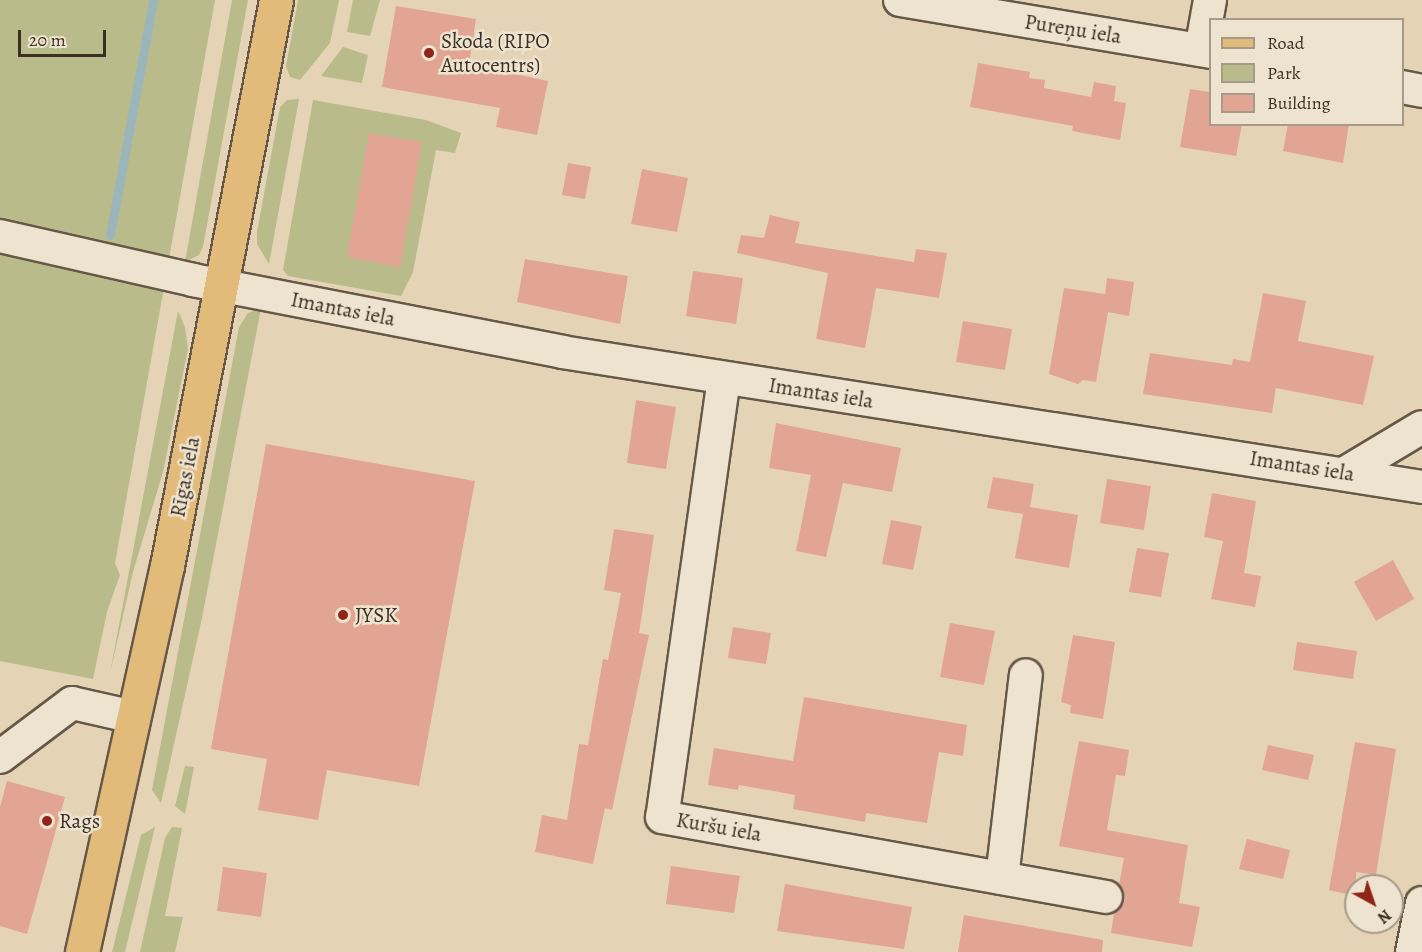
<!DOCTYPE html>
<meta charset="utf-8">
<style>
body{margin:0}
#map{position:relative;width:1422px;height:952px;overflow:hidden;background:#e4d4b5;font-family:Alegreya,serif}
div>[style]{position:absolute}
.green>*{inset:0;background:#b9bc8a}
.stream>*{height:9px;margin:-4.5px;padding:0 4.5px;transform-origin:4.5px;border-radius:4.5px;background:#9cb5ba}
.building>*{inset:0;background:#e2a593}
.roads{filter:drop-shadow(2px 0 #665848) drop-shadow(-2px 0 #665848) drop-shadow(0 2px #665848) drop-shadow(0 -2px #665848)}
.minor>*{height:32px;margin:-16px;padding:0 16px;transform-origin:16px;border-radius:16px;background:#ede3cf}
.major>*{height:33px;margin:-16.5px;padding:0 16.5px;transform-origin:16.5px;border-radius:16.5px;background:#e2ba7a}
.dots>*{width:16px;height:16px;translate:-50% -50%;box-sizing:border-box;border:3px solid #ede3cf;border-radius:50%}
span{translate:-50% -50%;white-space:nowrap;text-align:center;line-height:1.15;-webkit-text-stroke:5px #ede3cf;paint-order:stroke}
.street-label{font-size:21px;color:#3c2f23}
.poi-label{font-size:21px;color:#3c2f23}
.left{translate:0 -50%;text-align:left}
.legend{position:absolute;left:1209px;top:18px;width:195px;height:108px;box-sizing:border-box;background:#ede3cf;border:2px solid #a69b8a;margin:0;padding:8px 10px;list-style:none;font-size:18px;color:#3c2f23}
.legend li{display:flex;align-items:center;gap:12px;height:30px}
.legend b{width:30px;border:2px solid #a69b8a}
.north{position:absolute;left:1344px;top:874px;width:60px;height:60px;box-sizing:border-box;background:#ede3cf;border:2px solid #a69b8a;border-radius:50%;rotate:140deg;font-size:16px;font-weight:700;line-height:24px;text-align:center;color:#3c2f23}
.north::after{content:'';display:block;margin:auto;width:21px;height:27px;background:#8f2418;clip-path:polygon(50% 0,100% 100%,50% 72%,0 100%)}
.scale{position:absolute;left:18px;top:30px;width:88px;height:27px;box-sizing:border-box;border:3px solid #3c2f23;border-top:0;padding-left:8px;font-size:18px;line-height:21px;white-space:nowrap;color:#3c2f23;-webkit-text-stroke:4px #ede3cf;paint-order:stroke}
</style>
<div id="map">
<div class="green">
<div style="clip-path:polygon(0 0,215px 0,115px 563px,120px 575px,107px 612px,93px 679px,0 661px)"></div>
<div style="clip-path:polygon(232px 0,248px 0,203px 247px,199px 255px,185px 262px)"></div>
<div style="clip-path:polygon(298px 0,339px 0,330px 43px,300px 80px,290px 77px,286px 66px)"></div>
<div style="clip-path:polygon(353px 0,380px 0,370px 36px,347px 32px)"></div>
<div style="clip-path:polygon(343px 47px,368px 55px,362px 83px,321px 76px)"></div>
<div style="clip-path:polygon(299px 99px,269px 264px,257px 244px,257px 232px,280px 107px,287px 100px)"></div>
<div style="clip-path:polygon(313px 100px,426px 120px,461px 133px,455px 153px,436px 150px,413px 272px,401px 296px,288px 276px,283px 270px)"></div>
<div style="clip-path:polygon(261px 308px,202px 618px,161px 803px,152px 790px,239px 327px,248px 313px)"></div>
<div style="clip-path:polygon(178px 311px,185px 327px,188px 349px,163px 472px,133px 572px,110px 673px)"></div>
<div style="clip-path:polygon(185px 766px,194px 767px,185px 814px,175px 806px)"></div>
<div style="clip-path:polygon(155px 827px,125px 952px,112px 952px,141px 835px)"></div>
<div style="clip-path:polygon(172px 827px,182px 828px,165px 916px,183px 917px,175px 952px,140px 952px,165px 838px)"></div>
</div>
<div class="stream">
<div style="left:110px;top:235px;width:239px;rotate:-79.6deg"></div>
</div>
<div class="building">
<div style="clip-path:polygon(396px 6px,476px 19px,469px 64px,548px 81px,537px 135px,496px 127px,500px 108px,382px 87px)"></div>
<div style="clip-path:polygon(978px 63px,1030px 72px,1029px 78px,1045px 80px,1044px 88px,1091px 97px,1094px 82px,1116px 86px,1114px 101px,1126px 103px,1120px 140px,1072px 131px,1073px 126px,970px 107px)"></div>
<div style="clip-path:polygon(1190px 89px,1210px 92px,1210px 124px,1242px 124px,1236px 156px,1180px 147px)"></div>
<div style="clip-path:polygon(1288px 124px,1349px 124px,1343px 163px,1283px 151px)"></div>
<div style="clip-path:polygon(369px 133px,422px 142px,400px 267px,347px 257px)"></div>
<div style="clip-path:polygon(568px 163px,591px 167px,585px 199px,562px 195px)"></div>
<div style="clip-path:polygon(642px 169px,688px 178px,677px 232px,631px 224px)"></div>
<div style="clip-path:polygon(770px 215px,800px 222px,795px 243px,914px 262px,916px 249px,947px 253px,939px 298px,876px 288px,865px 348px,816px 339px,828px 273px,737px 253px,741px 235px,764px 238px)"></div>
<div style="clip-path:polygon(525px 259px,628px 276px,620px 324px,517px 302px)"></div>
<div style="clip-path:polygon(693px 271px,743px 278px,736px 324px,686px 316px)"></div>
<div style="clip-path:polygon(1107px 278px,1134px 282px,1129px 316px,1108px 312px,1096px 382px,1083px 380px,1078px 384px,1049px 374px,1064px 288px,1105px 294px)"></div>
<div style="clip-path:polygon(1263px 293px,1306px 301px,1298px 341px,1374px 356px,1363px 405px,1276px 388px,1272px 413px,1143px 394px,1150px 353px,1232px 365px,1233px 359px,1250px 362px)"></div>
<div style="clip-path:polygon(963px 321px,1012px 329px,1005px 370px,956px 362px)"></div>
<div style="clip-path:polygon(636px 400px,676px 407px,666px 469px,627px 463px)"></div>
<div style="clip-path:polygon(776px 423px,901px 448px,892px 492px,843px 483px,826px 557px,796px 551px,811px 475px,769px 468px)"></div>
<div style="clip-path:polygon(266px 444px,475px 481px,419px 786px,327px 770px,318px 820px,258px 810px,267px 759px,211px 749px)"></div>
<div style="clip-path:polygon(993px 477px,1034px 484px,1030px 507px,1078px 515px,1069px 568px,1015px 558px,1023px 514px,987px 508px)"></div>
<div style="clip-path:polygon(1107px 479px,1151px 486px,1144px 530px,1100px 523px)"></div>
<div style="clip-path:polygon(1212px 493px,1256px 501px,1244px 573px,1261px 576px,1255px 607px,1211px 599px,1223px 541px,1204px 537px)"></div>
<div style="clip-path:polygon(891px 520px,922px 526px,913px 570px,882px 564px)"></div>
<div style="clip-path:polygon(614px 529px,654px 535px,639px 633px,649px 635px,612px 810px,605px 808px,593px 864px,535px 852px,542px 815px,567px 820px,579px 744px,588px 745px,603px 659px,608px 660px,621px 593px,604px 590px)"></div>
<div style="clip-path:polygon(1137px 548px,1169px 553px,1161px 597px,1129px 592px)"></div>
<div style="clip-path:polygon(1393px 560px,1414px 599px,1376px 621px,1354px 582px)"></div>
<div style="clip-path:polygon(950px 623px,995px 631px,984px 685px,940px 677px)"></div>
<div style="clip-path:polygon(733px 627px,771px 633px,766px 664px,728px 658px)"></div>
<div style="clip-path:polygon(1073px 635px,1115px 642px,1103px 719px,1070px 713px,1071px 705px,1061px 702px)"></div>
<div style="clip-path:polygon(1297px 642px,1357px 651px,1353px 679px,1293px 670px)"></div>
<div style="clip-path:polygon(804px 697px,967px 725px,963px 756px,939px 752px,927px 823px,866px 813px,865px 822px,793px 809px,795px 795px,739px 785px,738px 790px,708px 785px,714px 748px,793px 761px)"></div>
<div style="clip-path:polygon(1079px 741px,1129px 750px,1125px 776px,1116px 775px,1107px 830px,1188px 845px,1179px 903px,1200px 907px,1192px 947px,1111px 933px,1114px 913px,1124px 900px,1119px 885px,1124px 858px,1059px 846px)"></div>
<div style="clip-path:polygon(1355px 742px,1396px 749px,1376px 875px,1356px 872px,1356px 896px,1329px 890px)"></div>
<div style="clip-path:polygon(1268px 745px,1314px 755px,1308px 780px,1262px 770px)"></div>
<div style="clip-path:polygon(7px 781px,65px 797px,27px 934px,0 926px,0 807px)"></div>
<div style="clip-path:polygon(1247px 839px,1290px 850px,1283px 879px,1239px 869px)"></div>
<div style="clip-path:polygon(671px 866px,740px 876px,734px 913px,666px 904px)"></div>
<div style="clip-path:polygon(223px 867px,267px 873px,261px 917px,217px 911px)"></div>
<div style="clip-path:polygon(785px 884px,912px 907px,904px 949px,777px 931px)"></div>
<div style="clip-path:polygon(964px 915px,1103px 940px,1102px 952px,958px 952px)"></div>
</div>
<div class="roads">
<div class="minor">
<div style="left:900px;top:0;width:314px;rotate:9.5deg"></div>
<div style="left:1201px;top:50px;width:51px;rotate:-79.8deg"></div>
<div style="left:1402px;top:87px;width:20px;rotate:11deg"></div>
<div style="left:0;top:236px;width:198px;rotate:12.8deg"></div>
<div style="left:193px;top:280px;width:376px;rotate:11deg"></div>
<div style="left:562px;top:352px;width:871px;rotate:8.92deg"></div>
<div style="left:724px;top:378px;width:443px;rotate:98deg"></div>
<div style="left:662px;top:817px;width:451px;rotate:10.2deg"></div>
<div style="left:1347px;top:472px;width:87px;rotate:-31deg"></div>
<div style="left:0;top:757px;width:90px;rotate:-36.9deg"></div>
<div style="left:72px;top:703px;width:64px;rotate:12.7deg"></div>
<div style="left:1002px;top:878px;width:204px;rotate:-83.3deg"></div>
<div style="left:1412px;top:952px;width:50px;rotate:-78.5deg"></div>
</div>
<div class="major">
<div style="left:82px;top:952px;width:395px;rotate:-77.6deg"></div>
<div style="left:167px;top:566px;width:576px;rotate:-79.1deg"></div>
</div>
</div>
<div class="dots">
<div style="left:429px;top:53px;background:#8f2418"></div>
<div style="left:343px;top:615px;background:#8f2418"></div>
<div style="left:47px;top:821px;background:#8f2418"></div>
</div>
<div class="street-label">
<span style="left:1073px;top:29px;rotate:9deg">Pureņu iela</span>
<span style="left:343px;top:309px;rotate:11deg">Imantas iela</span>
<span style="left:821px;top:393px;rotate:9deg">Imantas iela</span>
<span style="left:1302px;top:466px;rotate:9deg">Imantas iela</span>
<span style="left:185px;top:477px;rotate:-79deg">Rīgas iela</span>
<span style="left:719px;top:827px;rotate:10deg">Kuršu iela</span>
</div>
<div class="poi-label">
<span class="left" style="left:441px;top:53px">Skoda (RIPO<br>Autocentrs)</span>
<span class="left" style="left:355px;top:615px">JYSK</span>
<span class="left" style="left:59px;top:821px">Rags</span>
</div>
<ul class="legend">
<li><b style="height:8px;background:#e2ba7a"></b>Road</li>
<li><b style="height:16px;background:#b9bc8a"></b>Park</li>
<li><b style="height:16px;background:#e2a593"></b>Building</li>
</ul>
<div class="north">N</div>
<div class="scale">20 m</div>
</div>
